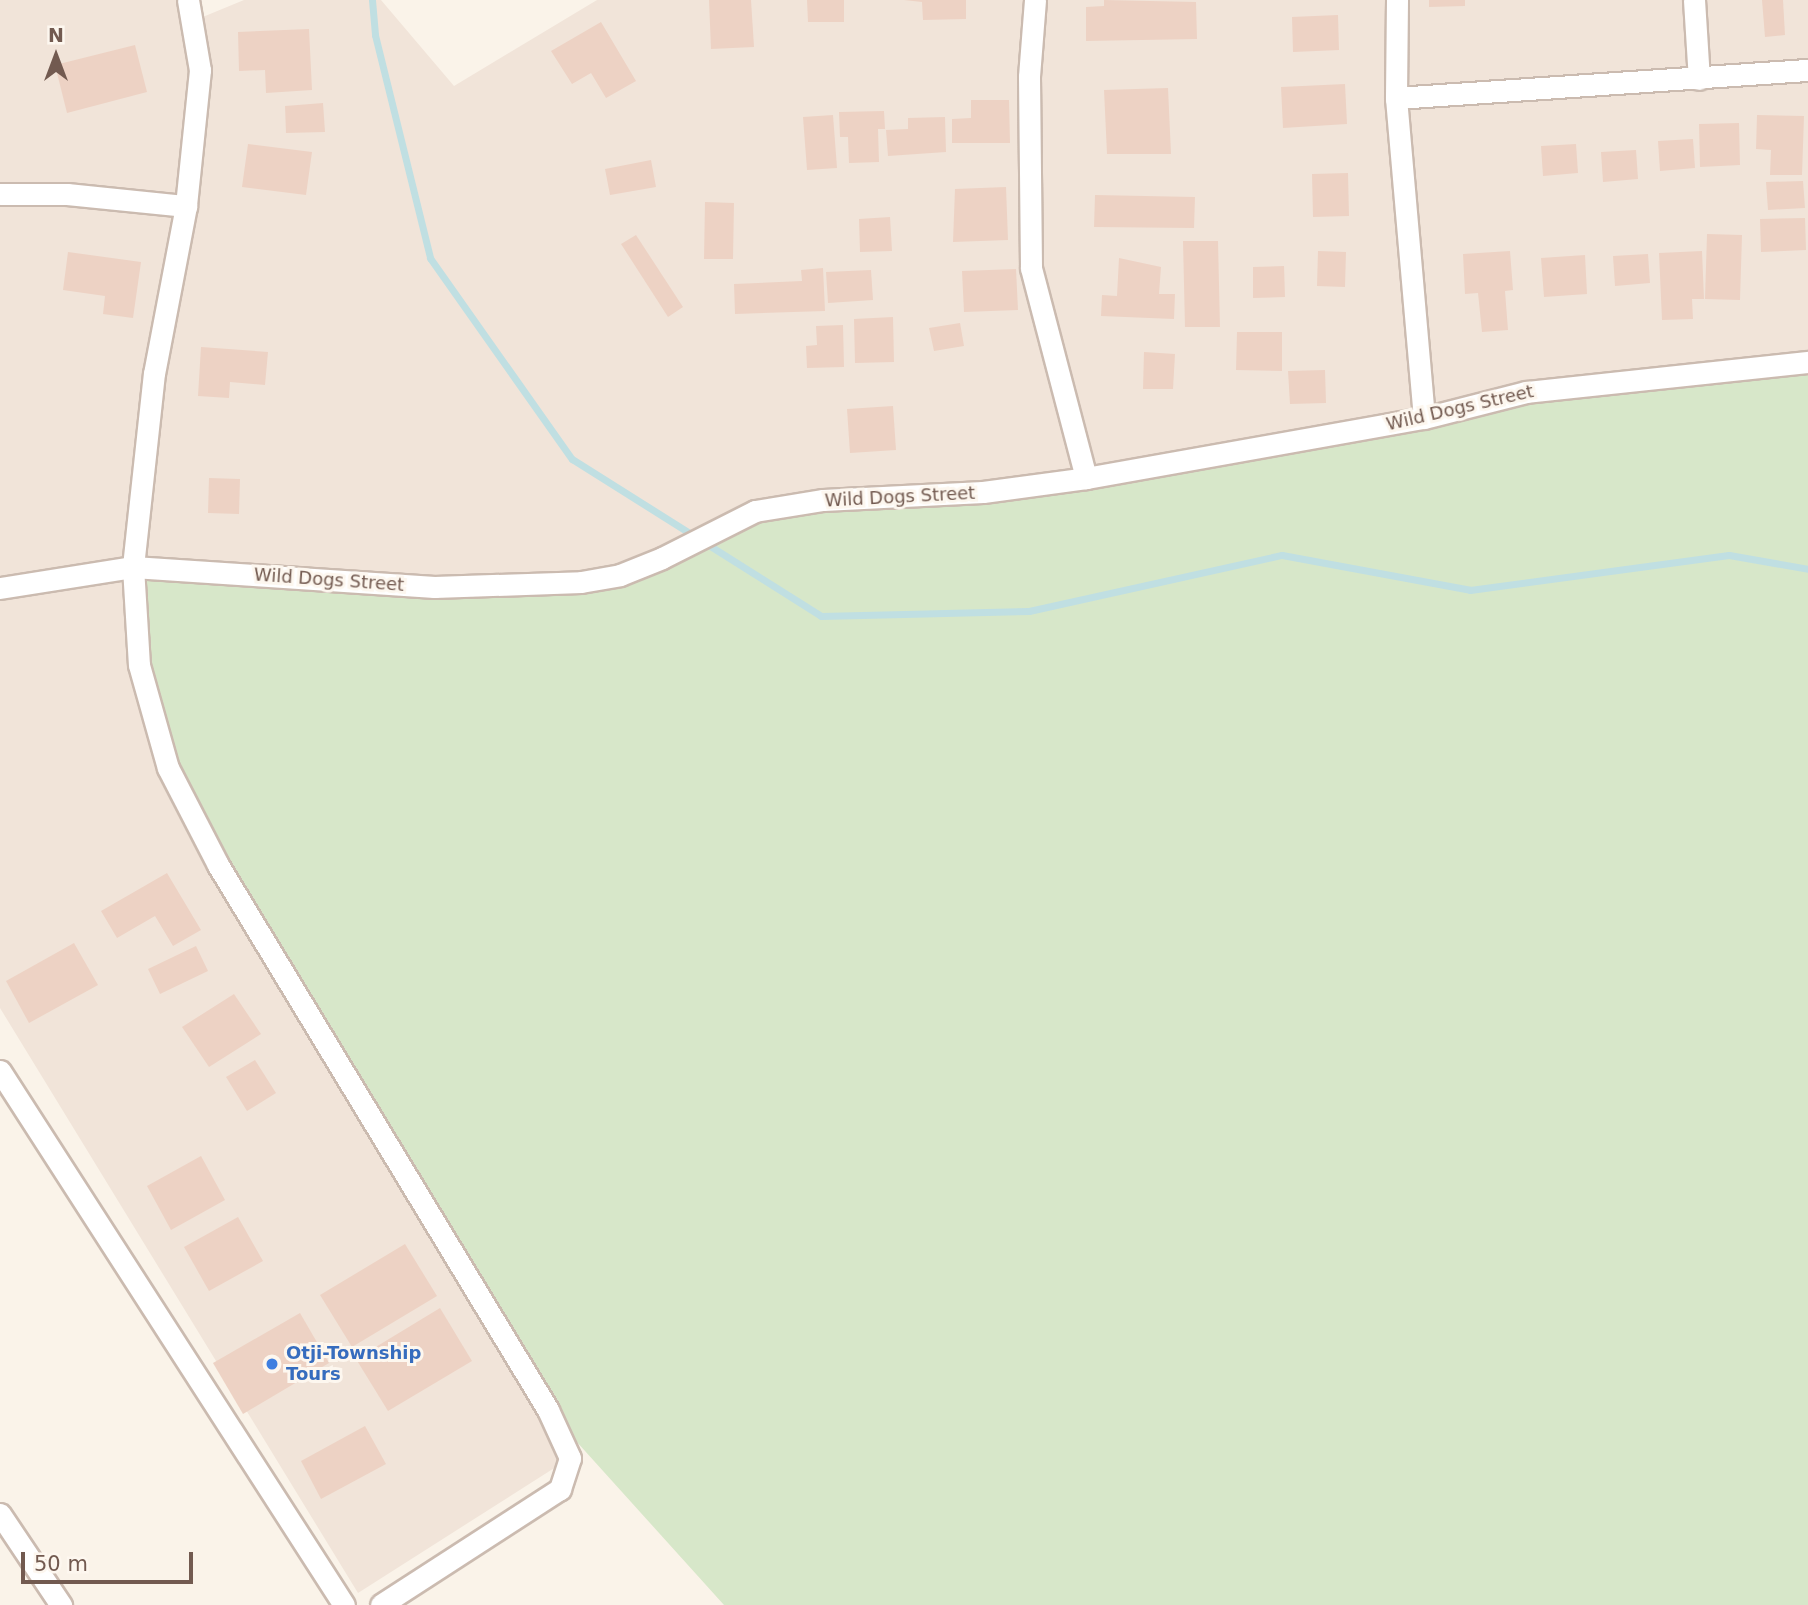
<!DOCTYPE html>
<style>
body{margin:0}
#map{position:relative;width:1808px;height:1605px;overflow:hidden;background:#faf3e9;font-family:"DejaVu Sans",sans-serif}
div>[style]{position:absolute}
.residential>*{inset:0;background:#f1e4d9}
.green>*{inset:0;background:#d7e7c9}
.stream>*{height:7px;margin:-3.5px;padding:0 3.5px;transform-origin:3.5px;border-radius:3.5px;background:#c0dfe2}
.building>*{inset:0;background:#edd2c4}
.roads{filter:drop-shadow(2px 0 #cbbbb0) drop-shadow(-2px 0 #cbbbb0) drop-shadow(0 2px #cbbbb0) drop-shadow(0 -2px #cbbbb0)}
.street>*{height:21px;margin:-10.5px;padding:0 10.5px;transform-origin:10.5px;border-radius:10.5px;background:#fff}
.dots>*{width:19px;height:19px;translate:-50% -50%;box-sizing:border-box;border:4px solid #fdf7ef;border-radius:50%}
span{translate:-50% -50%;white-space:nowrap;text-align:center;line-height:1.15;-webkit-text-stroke:6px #fdf7ef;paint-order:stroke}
.street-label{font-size:18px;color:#725a50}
.shop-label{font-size:18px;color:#366cbe;font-weight:700}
.left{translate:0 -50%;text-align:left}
.north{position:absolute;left:21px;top:21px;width:70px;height:70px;-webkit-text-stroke:5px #fdf7ef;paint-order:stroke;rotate:0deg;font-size:19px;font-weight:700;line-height:28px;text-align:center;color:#725a50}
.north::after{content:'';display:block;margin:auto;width:24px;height:32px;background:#725a50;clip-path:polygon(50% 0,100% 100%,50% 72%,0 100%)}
.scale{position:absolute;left:21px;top:1552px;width:172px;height:32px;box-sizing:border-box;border:4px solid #725a50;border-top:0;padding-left:9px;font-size:21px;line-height:24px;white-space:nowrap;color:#725a50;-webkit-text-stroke:5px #fdf7ef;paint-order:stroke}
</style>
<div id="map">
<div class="residential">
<div style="clip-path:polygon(0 0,188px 0,193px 21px,244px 0,381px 0,454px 86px,597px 0,1808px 0,1808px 362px,581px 582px,570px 1458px,358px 1593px,0 1008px)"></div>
</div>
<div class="green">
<div style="clip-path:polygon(1808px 362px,1808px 1605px,724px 1605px,548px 1410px,168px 768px,139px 665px,133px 567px,581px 582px,755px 511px,983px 492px,1526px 392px)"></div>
</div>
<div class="stream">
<div style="left:372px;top:0;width:35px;rotate:85deg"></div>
<div style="left:375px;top:35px;width:230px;rotate:76.1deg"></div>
<div style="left:430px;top:258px;width:246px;rotate:54.8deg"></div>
<div style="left:572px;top:459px;width:294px;rotate:32.2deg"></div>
<div style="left:821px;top:616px;width:208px;rotate:-1.4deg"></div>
<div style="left:1029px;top:611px;width:259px;rotate:-12.5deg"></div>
<div style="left:1282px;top:555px;width:191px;rotate:10.5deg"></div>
<div style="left:1470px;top:590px;width:261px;rotate:-7.7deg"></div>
<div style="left:1729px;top:555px;width:80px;rotate:10deg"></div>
</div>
<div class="building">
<div style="clip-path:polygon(709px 0,751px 0,754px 47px,711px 49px)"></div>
<div style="clip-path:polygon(807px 0,844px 0,844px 22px,808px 22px)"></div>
<div style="clip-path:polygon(904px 0,966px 0,966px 19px,923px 20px,922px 2px)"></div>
<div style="clip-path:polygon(1104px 0,1196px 2px,1197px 39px,1086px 41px,1086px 7px,1104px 6px)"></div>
<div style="clip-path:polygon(1429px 0,1465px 0,1465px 6px,1429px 7px)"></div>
<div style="clip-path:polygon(1762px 0,1783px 0,1785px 35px,1765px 37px)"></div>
<div style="clip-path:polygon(1338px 15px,1339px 50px,1293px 52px,1292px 17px)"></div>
<div style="clip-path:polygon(601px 22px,636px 81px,606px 98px,591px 73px,572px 84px,551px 51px)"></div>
<div style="clip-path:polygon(309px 29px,312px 90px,266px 93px,265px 70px,239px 71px,238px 32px)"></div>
<div style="clip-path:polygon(135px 45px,147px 92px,67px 113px,55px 65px)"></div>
<div style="clip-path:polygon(1345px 84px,1347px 124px,1283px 128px,1281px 87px)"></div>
<div style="clip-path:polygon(1168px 88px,1171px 154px,1107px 154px,1104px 90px)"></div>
<div style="clip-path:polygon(971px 100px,1009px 100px,1010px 143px,952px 143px,952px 119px,971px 118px)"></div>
<div style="clip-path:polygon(323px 103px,325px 132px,286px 133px,285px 106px)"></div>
<div style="clip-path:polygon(884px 111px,885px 129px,878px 129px,879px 162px,849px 163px,848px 137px,840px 137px,839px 112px)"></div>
<div style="clip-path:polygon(833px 115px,837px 168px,807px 170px,803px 117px)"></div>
<div style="clip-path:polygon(1757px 115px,1804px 116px,1802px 175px,1770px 175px,1771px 150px,1756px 149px)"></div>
<div style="clip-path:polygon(945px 117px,946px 152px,888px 156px,886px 130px,908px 129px,908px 118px)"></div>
<div style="clip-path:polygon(1739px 123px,1740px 165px,1700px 167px,1699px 124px)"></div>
<div style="clip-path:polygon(1693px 139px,1695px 168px,1660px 171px,1658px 141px)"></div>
<div style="clip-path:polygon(248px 144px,312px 152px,306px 195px,242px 187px)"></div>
<div style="clip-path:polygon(1576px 144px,1578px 173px,1543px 176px,1541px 146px)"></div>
<div style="clip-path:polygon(1636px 150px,1638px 179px,1603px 182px,1601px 152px)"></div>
<div style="clip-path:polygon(651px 160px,656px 187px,610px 195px,605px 169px)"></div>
<div style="clip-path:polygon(1348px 173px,1349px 216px,1313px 217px,1312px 174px)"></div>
<div style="clip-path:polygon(1803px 181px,1805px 208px,1768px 210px,1766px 182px)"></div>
<div style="clip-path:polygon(1006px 187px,1008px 240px,953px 242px,955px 189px)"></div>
<div style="clip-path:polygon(1095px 195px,1195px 197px,1194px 228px,1094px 227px)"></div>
<div style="clip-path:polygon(705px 202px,734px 203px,733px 259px,704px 259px)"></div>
<div style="clip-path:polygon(890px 217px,892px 251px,860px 252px,859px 219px)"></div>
<div style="clip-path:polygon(1805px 218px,1806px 250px,1761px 252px,1760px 219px)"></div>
<div style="clip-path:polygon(1707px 234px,1742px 235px,1740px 300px,1705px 299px)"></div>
<div style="clip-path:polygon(636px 235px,683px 307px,668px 317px,621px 244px)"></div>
<div style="clip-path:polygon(1183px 241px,1218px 241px,1220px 327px,1185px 327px)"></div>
<div style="clip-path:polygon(1318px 251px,1346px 252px,1345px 287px,1317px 286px)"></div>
<div style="clip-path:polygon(1510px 251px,1513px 290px,1505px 291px,1508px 330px,1482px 332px,1478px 293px,1465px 294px,1463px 254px)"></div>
<div style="clip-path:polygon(1702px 251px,1704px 299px,1692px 299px,1693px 319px,1662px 320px,1659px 253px)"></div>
<div style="clip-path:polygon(68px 252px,141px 262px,133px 318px,103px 314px,105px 296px,63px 290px)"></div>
<div style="clip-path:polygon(1648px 254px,1650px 283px,1615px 286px,1613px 256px)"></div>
<div style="clip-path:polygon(1585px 255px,1587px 294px,1544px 297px,1541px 258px)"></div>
<div style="clip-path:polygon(1119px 258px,1161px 267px,1159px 294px,1175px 294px,1174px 319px,1101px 316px,1102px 295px,1117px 296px)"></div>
<div style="clip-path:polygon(1284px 266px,1285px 297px,1253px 298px,1253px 267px)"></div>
<div style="clip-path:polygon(823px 268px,825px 311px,735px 314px,734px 284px,802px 281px,801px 270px)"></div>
<div style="clip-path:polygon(1016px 269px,1018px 310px,964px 312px,962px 271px)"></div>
<div style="clip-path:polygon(871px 270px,873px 300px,828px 303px,826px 272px)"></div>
<div style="clip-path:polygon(893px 317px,894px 362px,855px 363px,854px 319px)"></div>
<div style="clip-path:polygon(960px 323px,964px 346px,934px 351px,929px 328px)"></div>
<div style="clip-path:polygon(843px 325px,844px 367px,807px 368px,806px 346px,817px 345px,816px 326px)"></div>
<div style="clip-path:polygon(1237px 332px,1282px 332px,1282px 371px,1236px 370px)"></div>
<div style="clip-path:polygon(201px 347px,268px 352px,265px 385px,230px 382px,229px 398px,198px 396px)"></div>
<div style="clip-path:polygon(1144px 352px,1175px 354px,1173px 389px,1143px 389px)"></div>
<div style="clip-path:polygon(1325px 370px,1326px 403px,1290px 404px,1288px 371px)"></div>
<div style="clip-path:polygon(893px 406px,896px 450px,850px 453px,847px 409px)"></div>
<div style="clip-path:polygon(209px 478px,240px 479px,239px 514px,208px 513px)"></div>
<div style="clip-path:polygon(167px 873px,201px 930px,173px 946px,155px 916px,117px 938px,101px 911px)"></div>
<div style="clip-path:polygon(74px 943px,98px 985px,29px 1023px,6px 981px)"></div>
<div style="clip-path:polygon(196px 946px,208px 971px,160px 994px,148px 969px)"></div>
<div style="clip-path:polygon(234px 994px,261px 1034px,209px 1067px,182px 1027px)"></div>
<div style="clip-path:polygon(255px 1060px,276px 1093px,247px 1111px,226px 1077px)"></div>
<div style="clip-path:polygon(201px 1156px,225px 1200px,171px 1230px,147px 1186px)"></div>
<div style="clip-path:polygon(238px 1217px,263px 1261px,209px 1291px,184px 1247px)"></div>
<div style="clip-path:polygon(405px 1244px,437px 1296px,352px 1347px,320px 1295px)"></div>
<div style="clip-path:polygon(440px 1308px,472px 1361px,388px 1411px,356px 1359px)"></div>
<div style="clip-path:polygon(300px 1313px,329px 1363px,243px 1414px,213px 1363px)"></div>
<div style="clip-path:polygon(365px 1426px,386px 1464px,321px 1499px,301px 1461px)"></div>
</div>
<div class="roads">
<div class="street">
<div style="left:188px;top:0;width:71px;rotate:80.3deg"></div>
<div style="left:200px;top:70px;width:137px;rotate:95.9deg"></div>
<div style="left:186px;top:206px;width:170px;rotate:100.8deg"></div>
<div style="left:154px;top:373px;width:195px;rotate:96.2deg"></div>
<div style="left:133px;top:567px;width:98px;rotate:86.5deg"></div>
<div style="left:139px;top:665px;width:107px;rotate:74.3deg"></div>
<div style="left:168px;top:768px;width:109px;rotate:62.7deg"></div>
<div style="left:218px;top:865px;width:637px;rotate:58.8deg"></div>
<div style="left:548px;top:1410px;width:53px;rotate:65.4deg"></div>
<div style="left:570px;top:1458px;width:33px;rotate:108deg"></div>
<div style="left:560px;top:1489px;width:213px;rotate:147.1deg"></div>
<div style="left:1035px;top:0;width:77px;rotate:94.5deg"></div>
<div style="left:1029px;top:77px;width:191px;rotate:89.4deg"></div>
<div style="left:1031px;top:268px;width:217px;rotate:75.3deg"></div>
<div style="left:1397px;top:0;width:98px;rotate:90.6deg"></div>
<div style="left:1396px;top:98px;width:321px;rotate:85deg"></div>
<div style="left:1694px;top:0;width:79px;rotate:86.4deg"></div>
<div style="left:1396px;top:98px;width:413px;rotate:-3.9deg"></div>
<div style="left:0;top:194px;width:67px"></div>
<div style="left:67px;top:194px;width:120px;rotate:5.8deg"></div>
<div style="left:0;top:588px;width:135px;rotate:-9deg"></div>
<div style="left:133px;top:567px;width:302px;rotate:3.8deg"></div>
<div style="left:434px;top:587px;width:147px;rotate:-1.9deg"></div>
<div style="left:581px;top:582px;width:40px;rotate:-10deg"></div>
<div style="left:620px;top:575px;width:45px;rotate:-22deg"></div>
<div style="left:662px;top:558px;width:104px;rotate:-26.8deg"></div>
<div style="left:755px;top:511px;width:69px;rotate:-9.2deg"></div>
<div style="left:823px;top:500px;width:160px;rotate:-2.9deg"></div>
<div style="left:983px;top:492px;width:104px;rotate:-7.7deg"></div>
<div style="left:1086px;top:478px;width:343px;rotate:-10.1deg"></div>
<div style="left:1424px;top:418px;width:105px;rotate:-14.3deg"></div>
<div style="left:1526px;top:392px;width:284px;rotate:-6.1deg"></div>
<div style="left:0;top:1071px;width:635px;rotate:57.21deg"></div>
<div style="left:0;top:1514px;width:110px;rotate:56.2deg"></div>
</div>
</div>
<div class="dots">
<div style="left:272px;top:1364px;background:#3f7fe0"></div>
</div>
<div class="street-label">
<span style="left:1460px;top:408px;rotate:-13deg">Wild Dogs Street</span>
<span style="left:900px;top:497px;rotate:-3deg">Wild Dogs Street</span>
<span style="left:329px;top:580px;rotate:4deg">Wild Dogs Street</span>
</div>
<div class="shop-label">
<span class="left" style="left:286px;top:1364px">Otji-Township<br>Tours</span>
</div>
<div class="north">N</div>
<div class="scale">50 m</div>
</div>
